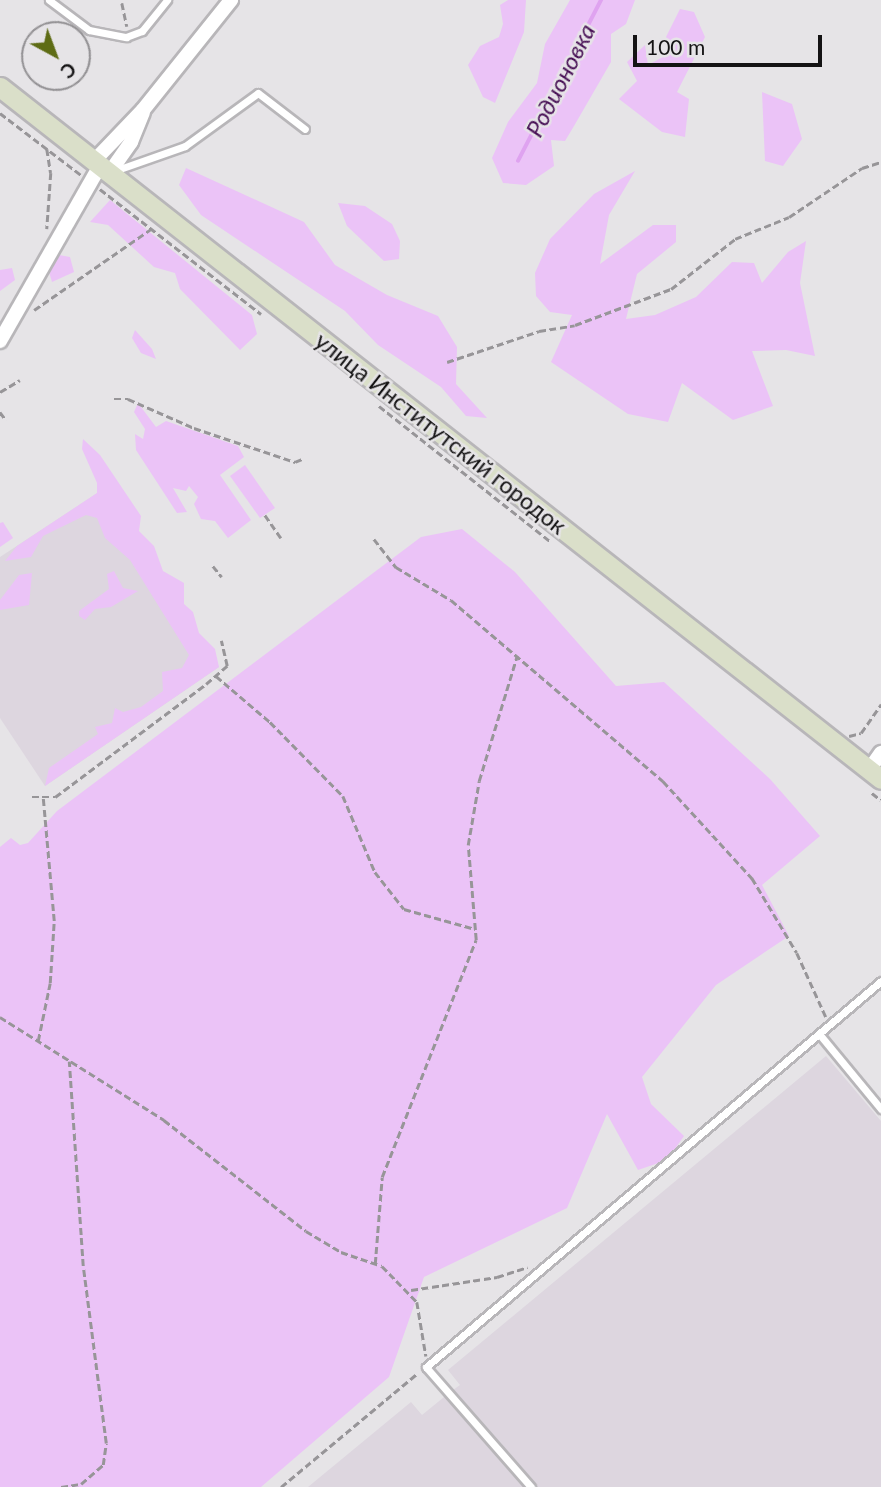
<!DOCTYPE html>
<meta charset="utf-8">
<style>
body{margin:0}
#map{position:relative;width:881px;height:1487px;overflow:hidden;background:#e6e4e7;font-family:Lato,sans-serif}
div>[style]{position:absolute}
.built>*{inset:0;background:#ddd6df}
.green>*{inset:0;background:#ebc3f7}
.stream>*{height:3.5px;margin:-1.75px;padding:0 1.75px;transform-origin:1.75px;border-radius:1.75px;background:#dfa3f0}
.path>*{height:2.5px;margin-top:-1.25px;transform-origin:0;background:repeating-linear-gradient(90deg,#979598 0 7px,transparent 0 10.5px)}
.roads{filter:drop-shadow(2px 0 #b8b6b9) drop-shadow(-2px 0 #b8b6b9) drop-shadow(0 2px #b8b6b9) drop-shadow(0 -2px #b8b6b9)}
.lane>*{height:7px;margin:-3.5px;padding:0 3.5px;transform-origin:3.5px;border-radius:3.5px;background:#fff}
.street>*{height:14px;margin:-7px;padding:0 7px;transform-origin:7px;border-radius:7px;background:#fff}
.secondary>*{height:19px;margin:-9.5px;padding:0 9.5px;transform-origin:9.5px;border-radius:9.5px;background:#dadfc9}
span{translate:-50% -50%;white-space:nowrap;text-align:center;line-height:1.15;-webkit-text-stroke:5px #e6e4e7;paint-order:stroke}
.street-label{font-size:23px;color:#141314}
.water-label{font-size:24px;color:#481156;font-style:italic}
.north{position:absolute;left:21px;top:21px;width:70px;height:70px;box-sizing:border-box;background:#e6e4e7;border:2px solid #929093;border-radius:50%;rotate:139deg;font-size:19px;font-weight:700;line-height:28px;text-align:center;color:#141314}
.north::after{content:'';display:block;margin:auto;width:24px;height:32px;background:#5e6c15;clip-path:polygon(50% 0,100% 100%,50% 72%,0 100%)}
.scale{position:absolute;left:633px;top:35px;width:189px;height:32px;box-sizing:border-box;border:4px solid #141314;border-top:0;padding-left:9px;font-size:21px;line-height:24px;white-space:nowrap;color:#141314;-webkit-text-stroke:5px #e6e4e7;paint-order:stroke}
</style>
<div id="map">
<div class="built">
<div style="clip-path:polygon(102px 490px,219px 667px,45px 786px,0 718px,0 557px)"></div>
<div style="clip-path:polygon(826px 1056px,881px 1121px,881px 1487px,308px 1487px,411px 1402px,422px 1415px,449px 1393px,460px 1385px,448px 1370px)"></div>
</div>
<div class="green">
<div style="clip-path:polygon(508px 0,526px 0,524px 32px,495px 103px,483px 97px,468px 65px,480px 46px,499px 37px,503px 24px,500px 5px)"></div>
<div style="clip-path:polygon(570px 0,635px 0,626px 24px,611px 34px,611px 62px,574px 126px,565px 141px,551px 140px,554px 166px,526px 185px,503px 183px,492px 158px,508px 122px,537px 83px,545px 44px)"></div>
<div style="clip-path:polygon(680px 9px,694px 12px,705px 37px,677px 92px,689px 99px,685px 137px,662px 132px,619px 99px,637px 81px,627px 62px,645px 45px,648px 65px,676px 50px,666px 37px)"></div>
<div style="clip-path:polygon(762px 92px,792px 104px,802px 139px,783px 166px,765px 161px)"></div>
<div style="clip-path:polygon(186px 168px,304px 222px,335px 265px,387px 295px,438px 316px,457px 347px,456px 384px,487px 418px,466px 416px,441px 387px,378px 345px,345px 311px,201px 215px,179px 185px)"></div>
<div style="clip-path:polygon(635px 171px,609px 215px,600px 264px,653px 225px,676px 225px,676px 242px,637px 274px,626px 319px,655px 315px,696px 297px,732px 262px,754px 263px,762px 283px,788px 252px,806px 241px,800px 283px,815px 356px,786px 350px,752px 351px,773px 406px,733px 420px,682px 383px,668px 422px,628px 414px,551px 362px,572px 315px,550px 312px,536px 296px,535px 273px,550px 239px,594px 194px)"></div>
<div style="clip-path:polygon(110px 200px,252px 315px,257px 334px,240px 350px,180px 289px,175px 273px,154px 267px,108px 225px,90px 222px)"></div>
<div style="clip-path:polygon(338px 203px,365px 206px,392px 224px,400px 241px,399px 259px,384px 261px,347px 226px)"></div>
<div style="clip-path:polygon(59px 255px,70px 257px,74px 272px,52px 282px,49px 272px)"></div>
<div style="clip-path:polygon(12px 268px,15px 280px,0 291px,0 270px)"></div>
<div style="clip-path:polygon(135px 330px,152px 349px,156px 359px,141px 353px,132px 338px)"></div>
<div style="clip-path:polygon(138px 403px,156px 427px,166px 421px,238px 446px,244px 457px,220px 475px,251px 520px,228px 538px,215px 521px,201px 519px,194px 504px,198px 497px,189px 486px,186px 491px,173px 488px,187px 512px,177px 513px,136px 450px,135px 434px,143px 439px,145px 429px,134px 412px)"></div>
<div style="clip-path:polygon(83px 439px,100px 455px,141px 516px,139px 531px,154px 546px,163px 571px,184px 583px,184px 604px,193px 612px,199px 633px,215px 649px,219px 667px,45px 786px,49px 768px,98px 734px,95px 727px,112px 723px,115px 708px,123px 712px,141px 707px,163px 691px,162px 672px,182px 668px,189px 655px,130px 560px,105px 538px,97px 518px,86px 515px,43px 536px,31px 557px,5px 561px,17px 546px,97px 493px,97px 483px,82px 449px)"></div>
<div style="clip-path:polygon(245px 465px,275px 508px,260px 518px,230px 476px)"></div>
<div style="clip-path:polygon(3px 522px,13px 538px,0 547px,0 523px)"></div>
<div style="clip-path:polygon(462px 529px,515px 572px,616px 686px,664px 682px,770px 779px,820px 836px,762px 885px,789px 936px,716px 985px,642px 1077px,651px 1104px,684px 1136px,667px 1160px,638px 1170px,607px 1114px,567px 1208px,424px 1277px,389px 1377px,261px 1487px,0 1487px,0 847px,11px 838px,20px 845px,28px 843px,57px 811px,421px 537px)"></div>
<div style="clip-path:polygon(114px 571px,123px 588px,138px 591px,111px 607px,95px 609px,85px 620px,79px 616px,79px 611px,109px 589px,107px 574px)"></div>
<div style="clip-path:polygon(32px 573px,29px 605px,0 610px,0 600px,19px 575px)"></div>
</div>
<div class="stream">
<div style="left:518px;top:161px;width:181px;rotate:-62.7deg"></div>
</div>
<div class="path">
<div style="left:122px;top:3px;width:24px;rotate:78deg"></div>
<div style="left:0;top:113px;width:102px;rotate:37.4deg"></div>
<div style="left:47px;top:149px;width:24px;rotate:81deg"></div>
<div style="left:51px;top:173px;width:56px;rotate:94.1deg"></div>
<div style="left:100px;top:189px;width:204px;rotate:37.8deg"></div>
<div style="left:34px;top:310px;width:142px;rotate:-34.7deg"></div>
<div style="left:447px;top:362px;width:97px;rotate:-18.6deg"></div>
<div style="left:539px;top:331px;width:36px;rotate:-9deg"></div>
<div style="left:575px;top:325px;width:103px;rotate:-20.6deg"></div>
<div style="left:671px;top:289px;width:81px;rotate:-38deg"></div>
<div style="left:735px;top:239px;width:58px;rotate:-22.2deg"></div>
<div style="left:789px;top:217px;width:88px;rotate:-33.9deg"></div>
<div style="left:862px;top:168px;width:20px;rotate:-18deg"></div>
<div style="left:0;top:392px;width:23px;rotate:-31deg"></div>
<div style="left:114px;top:399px;width:14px"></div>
<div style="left:128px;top:399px;width:72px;rotate:23.7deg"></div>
<div style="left:194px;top:428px;width:107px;rotate:18.6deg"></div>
<div style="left:295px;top:462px;width:8px;rotate:-23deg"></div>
<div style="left:379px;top:406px;width:218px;rotate:38.3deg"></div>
<div style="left:0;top:412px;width:10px;rotate:53deg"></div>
<div style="left:265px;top:515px;width:28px;rotate:55deg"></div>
<div style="left:374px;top:539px;width:36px;rotate:52deg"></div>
<div style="left:396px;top:567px;width:64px;rotate:31deg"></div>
<div style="left:451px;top:600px;width:279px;rotate:40.5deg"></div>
<div style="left:663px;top:781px;width:132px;rotate:47.5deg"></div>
<div style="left:752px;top:878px;width:87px;rotate:59deg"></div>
<div style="left:797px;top:953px;width:70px;rotate:65.6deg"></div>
<div style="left:213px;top:566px;width:14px;rotate:51deg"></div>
<div style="left:216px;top:676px;width:71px;rotate:40.4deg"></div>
<div style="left:270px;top:722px;width:104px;rotate:45.4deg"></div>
<div style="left:343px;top:796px;width:82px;rotate:67.2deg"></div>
<div style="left:375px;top:872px;width:47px;rotate:51.9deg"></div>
<div style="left:404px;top:909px;width:74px;rotate:15.7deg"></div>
<div style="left:849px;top:736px;width:12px;rotate:-14deg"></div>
<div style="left:861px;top:733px;width:35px;rotate:-55deg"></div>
<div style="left:872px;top:793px;width:11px;rotate:38deg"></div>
<div style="left:32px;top:797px;width:23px"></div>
<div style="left:55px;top:797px;width:189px;rotate:-36.8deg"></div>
<div style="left:206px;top:684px;width:28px;rotate:-41deg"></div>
<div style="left:227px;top:666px;width:26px;rotate:-103deg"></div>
<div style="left:0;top:1017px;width:194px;rotate:32.1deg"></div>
<div style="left:164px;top:1120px;width:180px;rotate:38deg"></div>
<div style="left:306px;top:1231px;width:41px;rotate:31deg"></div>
<div style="left:341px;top:1252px;width:43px;rotate:18.9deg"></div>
<div style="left:382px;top:1266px;width:50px;rotate:45.8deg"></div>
<div style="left:417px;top:1302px;width:55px;rotate:80.5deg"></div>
<div style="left:38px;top:1041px;width:59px;rotate:-78.3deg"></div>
<div style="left:50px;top:983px;width:62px;rotate:-86.3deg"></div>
<div style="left:54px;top:921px;width:123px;rotate:-95.1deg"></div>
<div style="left:375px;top:1264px;width:87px;rotate:-85.4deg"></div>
<div style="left:382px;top:1177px;width:255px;rotate:-68.4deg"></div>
<div style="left:476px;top:940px;width:95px;rotate:-94.8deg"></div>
<div style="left:468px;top:845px;width:65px;rotate:-80.2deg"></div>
<div style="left:479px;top:781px;width:131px;rotate:-73.1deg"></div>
<div style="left:411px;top:1290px;width:87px;rotate:-8.6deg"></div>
<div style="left:497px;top:1277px;width:32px;rotate:-18deg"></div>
<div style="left:61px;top:1487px;width:20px;rotate:-9deg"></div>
<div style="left:81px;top:1484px;width:29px;rotate:-41deg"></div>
<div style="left:103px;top:1465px;width:22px;rotate:-82deg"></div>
<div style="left:106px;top:1443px;width:178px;rotate:-97.4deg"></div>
<div style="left:83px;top:1266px;width:205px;rotate:-93.9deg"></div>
<div style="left:281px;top:1487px;width:178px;rotate:-39.8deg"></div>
</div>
<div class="roads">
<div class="lane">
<div style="left:49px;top:0;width:50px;rotate:36.9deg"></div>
<div style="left:89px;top:30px;width:38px;rotate:11deg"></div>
<div style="left:126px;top:37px;width:17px;rotate:-21deg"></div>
<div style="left:142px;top:31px;width:40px;rotate:-51deg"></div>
<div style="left:114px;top:171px;width:75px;rotate:-19.4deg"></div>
<div style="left:185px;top:146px;width:90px;rotate:-36deg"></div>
<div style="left:258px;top:93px;width:59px;rotate:37.5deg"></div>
<div style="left:820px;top:1035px;width:96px;rotate:50.5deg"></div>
<div style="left:531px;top:1487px;width:159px;rotate:-131.2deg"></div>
<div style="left:426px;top:1367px;width:597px;rotate:-40.31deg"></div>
</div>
<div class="street">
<div style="left:95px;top:160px;width:69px;rotate:-46.2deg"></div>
<div style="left:143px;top:110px;width:141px;rotate:-51.3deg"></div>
<div style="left:110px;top:172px;width:37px;rotate:-55deg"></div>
<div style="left:131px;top:142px;width:32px;rotate:-68deg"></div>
<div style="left:0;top:341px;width:204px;rotate:-60.3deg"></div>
<div style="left:869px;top:770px;width:21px;rotate:-55deg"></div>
</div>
<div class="secondary">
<div style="left:0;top:87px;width:1120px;rotate:38.15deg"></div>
</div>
</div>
<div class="street-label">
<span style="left:441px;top:433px;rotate:38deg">улица Институтский городок</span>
</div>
<div class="water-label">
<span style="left:560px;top:80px;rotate:-63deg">Родионовка</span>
</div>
<div class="north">С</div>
<div class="scale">100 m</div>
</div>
